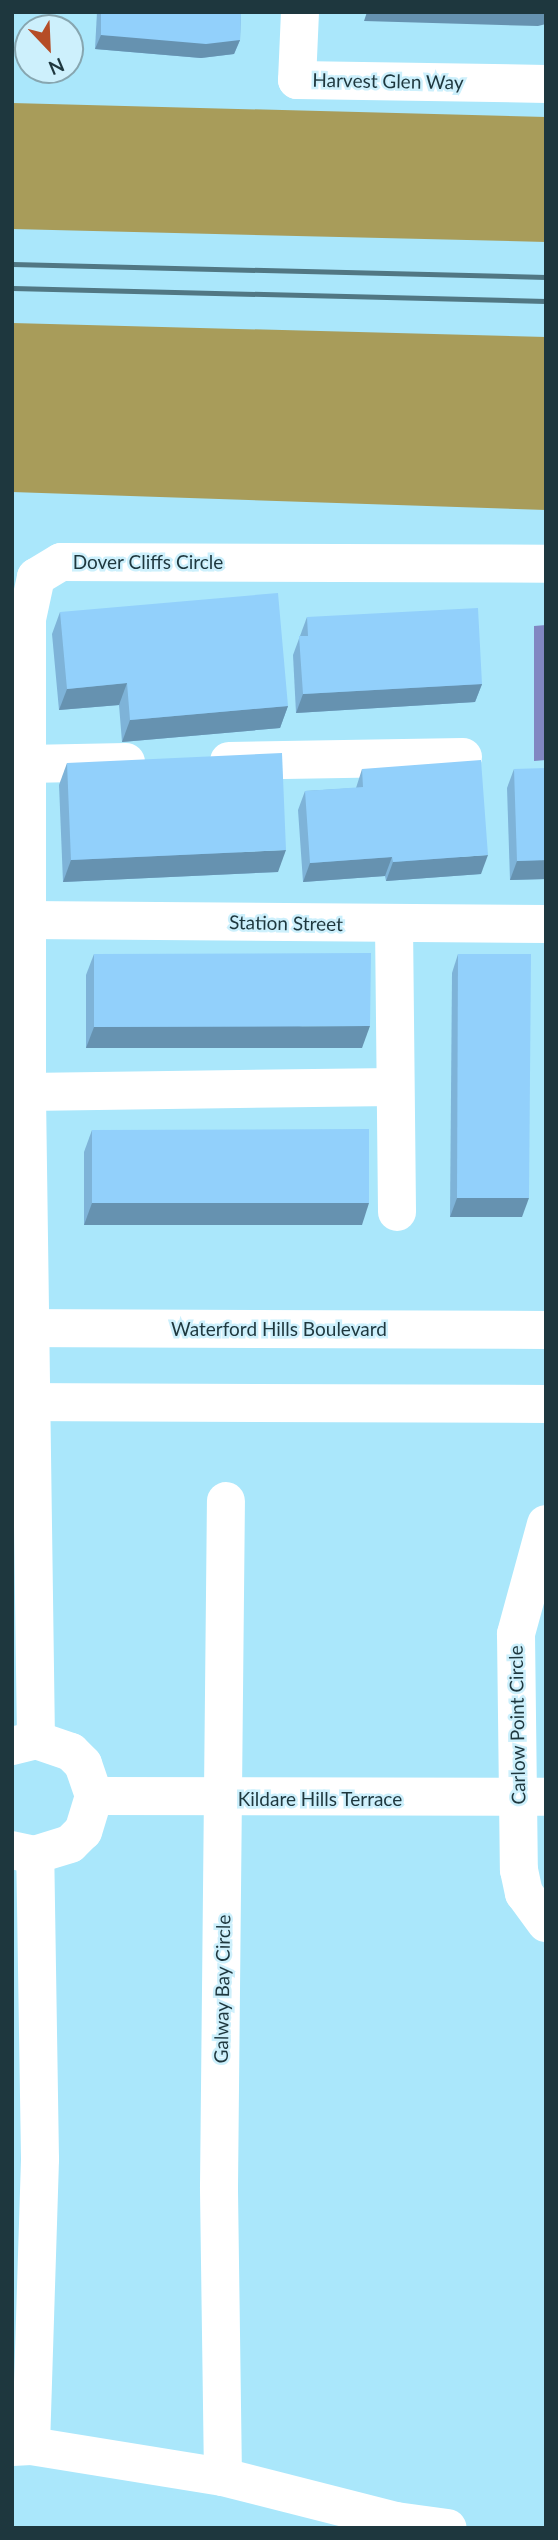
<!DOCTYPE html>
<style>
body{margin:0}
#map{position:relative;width:558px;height:2540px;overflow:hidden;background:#aae7fb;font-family:Lato,sans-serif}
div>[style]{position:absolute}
.forest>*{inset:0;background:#a89c5a}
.water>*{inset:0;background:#8187c2}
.minor>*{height:38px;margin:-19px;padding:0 19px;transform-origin:19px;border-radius:19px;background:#fff}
.rail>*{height:5px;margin:-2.5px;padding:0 2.5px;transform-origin:2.5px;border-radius:2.5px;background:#517783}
.wall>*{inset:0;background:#7eb3d8}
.shaded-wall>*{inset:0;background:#6692b0}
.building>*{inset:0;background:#92d0fb}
span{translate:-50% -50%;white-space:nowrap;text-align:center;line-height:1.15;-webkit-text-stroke:5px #cdf0fc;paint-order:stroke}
.street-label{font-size:19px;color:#1e373e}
.frame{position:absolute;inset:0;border:14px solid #1e373e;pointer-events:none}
.north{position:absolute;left:14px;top:14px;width:70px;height:70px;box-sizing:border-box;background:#cdf0fc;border:2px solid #87a6b0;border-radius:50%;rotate:157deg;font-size:19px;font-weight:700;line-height:28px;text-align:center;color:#1e373e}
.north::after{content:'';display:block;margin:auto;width:24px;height:32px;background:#b54d27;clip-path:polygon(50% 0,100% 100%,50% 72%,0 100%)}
</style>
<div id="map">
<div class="forest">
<div style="clip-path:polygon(12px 103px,546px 117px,546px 242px,12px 229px)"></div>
<div style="clip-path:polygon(12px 323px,546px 337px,546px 510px,12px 492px)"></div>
</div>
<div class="water">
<div style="clip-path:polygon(546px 625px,546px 760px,534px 761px,534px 626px)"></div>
</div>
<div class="minor">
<div style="left:300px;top:12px;width:68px;rotate:92.5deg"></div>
<div style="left:297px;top:80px;width:249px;rotate:0.9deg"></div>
<div style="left:229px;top:761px;width:234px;rotate:-1deg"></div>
<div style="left:27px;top:764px;width:99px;rotate:-1.2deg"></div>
<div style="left:27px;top:920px;width:519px;rotate:0.44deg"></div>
<div style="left:394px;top:924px;width:288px;rotate:89.4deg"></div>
<div style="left:27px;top:1092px;width:366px;rotate:-0.8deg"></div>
<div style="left:12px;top:1328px;width:534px;rotate:0.21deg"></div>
<div style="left:12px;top:1402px;width:534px;rotate:0.21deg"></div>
<div style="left:546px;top:1524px;width:114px;rotate:105.3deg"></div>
<div style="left:516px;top:1634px;width:236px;rotate:89.3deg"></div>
<div style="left:519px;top:1870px;width:24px;rotate:78deg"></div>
<div style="left:524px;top:1893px;width:37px;rotate:54deg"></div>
<div style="left:36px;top:1740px;width:648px;rotate:-90.8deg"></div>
<div style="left:27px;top:1092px;width:473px;rotate:-90deg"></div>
<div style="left:27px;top:619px;width:43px;rotate:-77.9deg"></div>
<div style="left:36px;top:577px;width:29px;rotate:-31deg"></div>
<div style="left:61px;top:562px;width:485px;rotate:0.2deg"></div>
<div style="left:12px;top:1746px;width:25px;rotate:-14deg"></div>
<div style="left:36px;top:1740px;width:37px;rotate:19deg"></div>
<div style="left:71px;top:1752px;width:17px;rotate:45deg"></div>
<div style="left:83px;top:1764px;width:34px;rotate:71deg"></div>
<div style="left:94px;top:1796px;width:37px;rotate:107deg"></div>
<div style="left:83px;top:1831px;width:18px;rotate:135deg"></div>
<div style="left:70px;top:1844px;width:37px;rotate:163deg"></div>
<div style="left:35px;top:1855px;width:24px;rotate:-168deg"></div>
<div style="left:94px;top:1796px;width:452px;rotate:0.1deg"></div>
<div style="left:31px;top:2446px;width:287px;rotate:-88.2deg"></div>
<div style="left:40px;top:2159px;width:304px;rotate:-90.9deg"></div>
<div style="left:12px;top:2447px;width:19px;rotate:-3deg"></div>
<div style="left:31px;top:2446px;width:194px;rotate:9.2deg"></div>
<div style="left:223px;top:2477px;width:179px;rotate:14.3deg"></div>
<div style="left:396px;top:2521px;width:52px;rotate:7.7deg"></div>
<div style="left:223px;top:2477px;width:290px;rotate:-90.8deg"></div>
<div style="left:219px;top:2187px;width:686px;rotate:-89.42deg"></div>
</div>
<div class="rail">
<div style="left:12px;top:264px;width:534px;rotate:1.39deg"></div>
<div style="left:12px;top:288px;width:534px;rotate:1.39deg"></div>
</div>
<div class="wall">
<div style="clip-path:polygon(97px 12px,241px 12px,240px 40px,234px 54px,201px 58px,95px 49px)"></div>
<div style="clip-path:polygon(60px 612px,288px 706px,280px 728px,122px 742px,119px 705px,59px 710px,52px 634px)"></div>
<div style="clip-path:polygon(307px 617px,482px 684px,475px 702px,296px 713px,293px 655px)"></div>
<div style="clip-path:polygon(67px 763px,278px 872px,63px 882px,59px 785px)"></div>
<div style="clip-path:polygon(362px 769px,481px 874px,386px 881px,385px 876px,303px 882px,298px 810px,305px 791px,356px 788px)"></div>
<div style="clip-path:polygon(514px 769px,546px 879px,510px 880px,507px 788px)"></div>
<div style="clip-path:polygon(94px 954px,362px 1048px,86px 1048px,86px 975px)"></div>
<div style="clip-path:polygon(458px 954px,522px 1217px,450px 1217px,452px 973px)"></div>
<div style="clip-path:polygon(92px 1130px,362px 1225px,84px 1225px,84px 1152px)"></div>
</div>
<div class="shaded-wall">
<div style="clip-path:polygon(367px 12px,546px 12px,546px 24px,538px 26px,364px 21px)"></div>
<div style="clip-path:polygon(101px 35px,240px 40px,234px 54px,201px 58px,95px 49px)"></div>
<div style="clip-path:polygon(127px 683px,119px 705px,59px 710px,67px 689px)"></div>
<div style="clip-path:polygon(482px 684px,475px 702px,296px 713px,303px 694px)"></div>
<div style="clip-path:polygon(288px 706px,280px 728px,122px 742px,130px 720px)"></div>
<div style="clip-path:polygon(286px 850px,278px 872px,63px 882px,71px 860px)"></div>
<div style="clip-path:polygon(488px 855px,481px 874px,386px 881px,393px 862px)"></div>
<div style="clip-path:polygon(392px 857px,385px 876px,303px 882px,310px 863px)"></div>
<div style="clip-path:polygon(546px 860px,546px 879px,510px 880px,517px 861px)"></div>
<div style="clip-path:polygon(370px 1026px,362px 1048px,86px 1048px,94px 1027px)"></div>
<div style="clip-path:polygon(457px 1198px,529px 1198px,522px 1217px,450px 1217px)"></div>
<div style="clip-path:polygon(92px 1203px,369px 1203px,362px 1225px,84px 1225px)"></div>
</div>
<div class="building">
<div style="clip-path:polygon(101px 12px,241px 12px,240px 40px,206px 44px,101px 35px)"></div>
<div style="clip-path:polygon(278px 593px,288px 706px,130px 720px,127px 683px,67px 689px,60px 612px)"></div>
<div style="clip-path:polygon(478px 608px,482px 684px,303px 694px,299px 636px,308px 636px,307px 617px)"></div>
<div style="clip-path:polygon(282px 753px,286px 850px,71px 860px,67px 763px)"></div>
<div style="clip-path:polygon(481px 760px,488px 855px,393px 862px,392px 857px,310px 863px,305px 791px,363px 787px,362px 769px)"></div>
<div style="clip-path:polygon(546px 768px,546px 860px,517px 861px,514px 769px)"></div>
<div style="clip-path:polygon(371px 953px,370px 1026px,94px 1027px,94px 954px)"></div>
<div style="clip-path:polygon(458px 954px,531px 954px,529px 1198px,457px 1198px)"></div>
<div style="clip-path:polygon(369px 1129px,369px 1203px,92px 1203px,92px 1130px)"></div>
</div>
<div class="street-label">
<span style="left:388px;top:81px;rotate:1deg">Harvest Glen Way</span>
<span style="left:148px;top:562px">Dover Cliffs Circle</span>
<span style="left:286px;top:923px;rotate:1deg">Station Street</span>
<span style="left:279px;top:1329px">Waterford Hills Boulevard</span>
<span style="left:517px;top:1725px;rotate:-91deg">Carlow Point Circle</span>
<span style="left:320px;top:1799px">Kildare Hills Terrace</span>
<span style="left:222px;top:1989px;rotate:-89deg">Galway Bay Circle</span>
</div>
<div class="frame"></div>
<div class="north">N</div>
</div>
